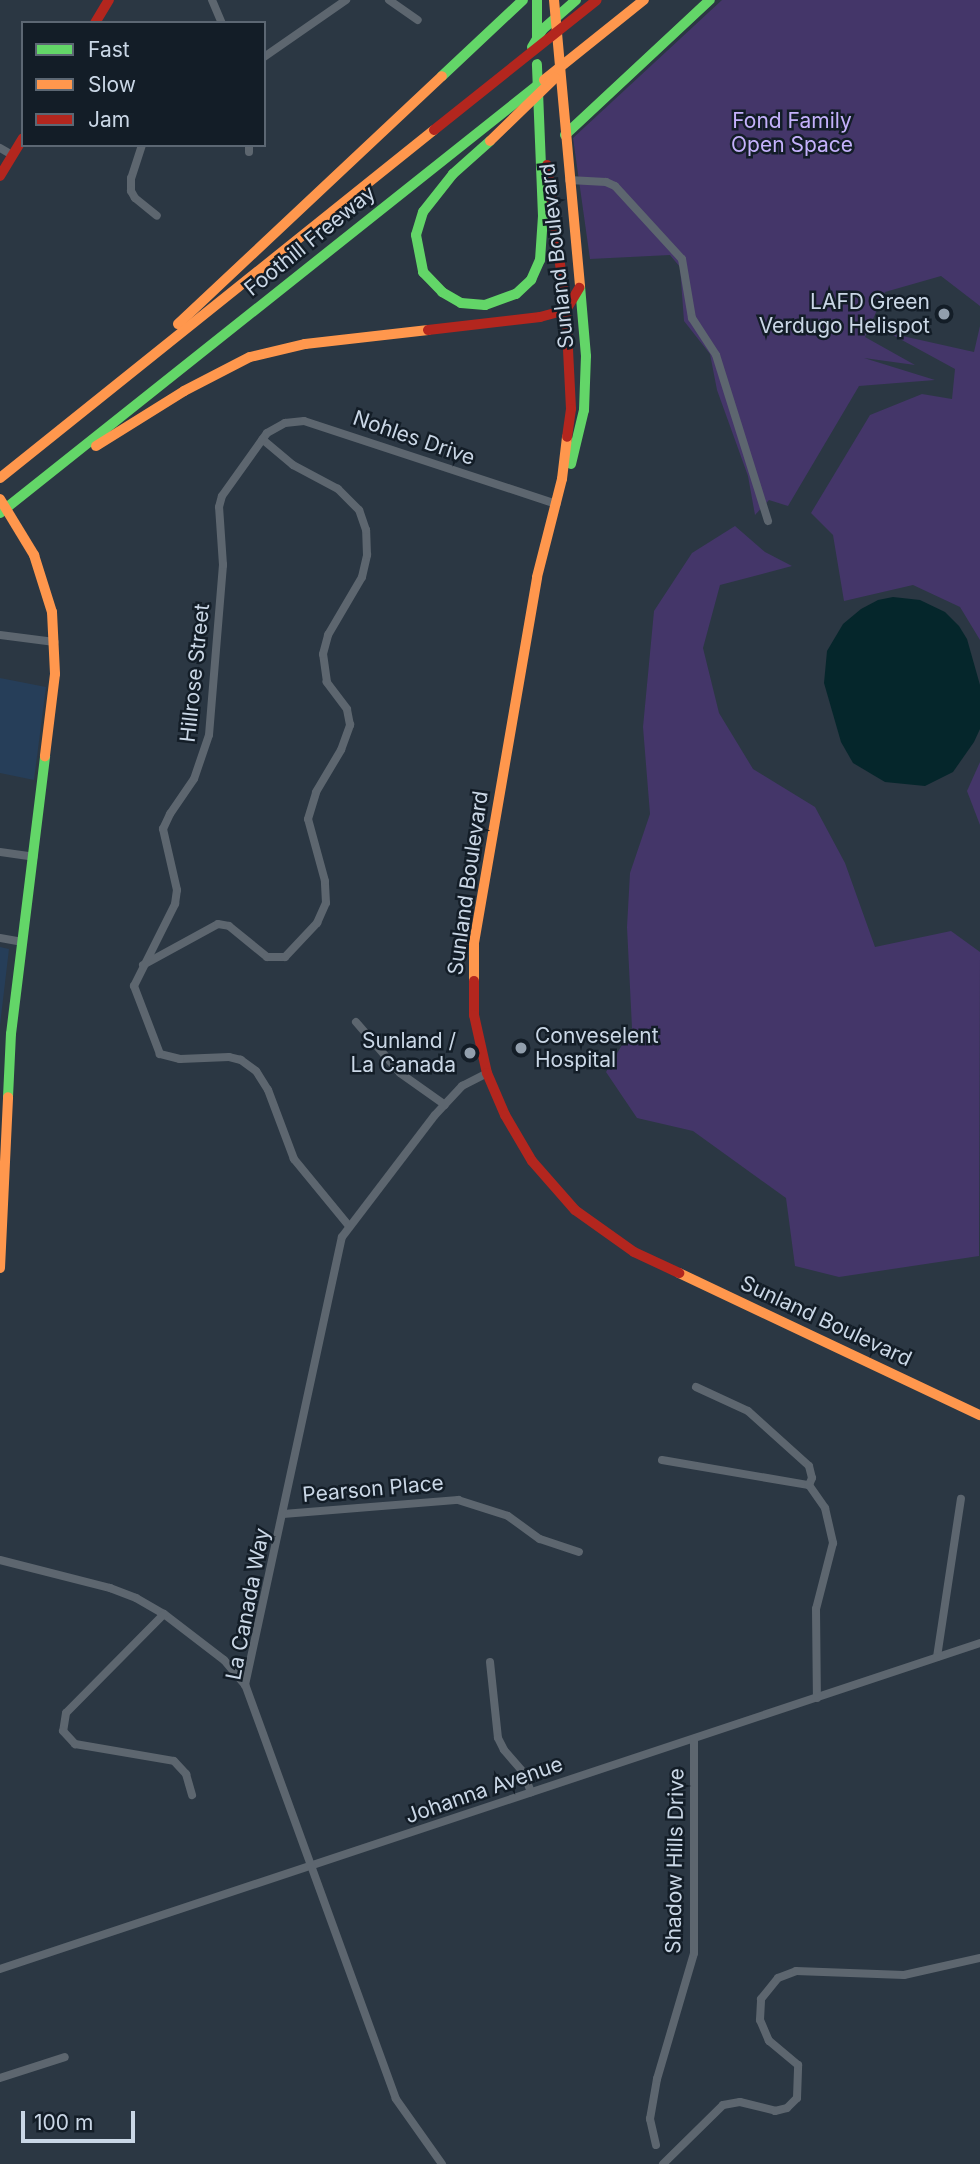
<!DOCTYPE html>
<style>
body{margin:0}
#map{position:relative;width:980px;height:2164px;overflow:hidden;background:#2b3743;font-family:Inter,sans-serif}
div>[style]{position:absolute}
.built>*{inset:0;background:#263e59}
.green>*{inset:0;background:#443669}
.water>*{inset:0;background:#05262b}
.street>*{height:8px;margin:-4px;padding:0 4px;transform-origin:4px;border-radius:4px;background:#5d666f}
.fast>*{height:10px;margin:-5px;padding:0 5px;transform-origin:5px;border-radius:5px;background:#63d668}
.slow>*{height:10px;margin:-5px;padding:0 5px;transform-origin:5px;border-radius:5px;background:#ff974d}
.jam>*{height:10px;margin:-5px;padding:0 5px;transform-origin:5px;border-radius:5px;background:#b3261e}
.dots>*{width:19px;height:19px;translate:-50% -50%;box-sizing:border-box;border:4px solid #131d27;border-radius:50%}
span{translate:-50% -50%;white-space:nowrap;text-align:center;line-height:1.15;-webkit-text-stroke:5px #131d27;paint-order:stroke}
.park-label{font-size:21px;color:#c4b1fb}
.street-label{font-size:21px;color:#cad7e6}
.poi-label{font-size:21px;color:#cad7e6}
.right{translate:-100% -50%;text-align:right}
.left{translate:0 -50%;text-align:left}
.legend{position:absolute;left:21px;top:21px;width:245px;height:126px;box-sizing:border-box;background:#131d27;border:2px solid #5c6773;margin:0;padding:9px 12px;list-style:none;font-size:21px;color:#cad7e6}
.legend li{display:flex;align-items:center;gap:14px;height:35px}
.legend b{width:35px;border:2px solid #5c6773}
.scale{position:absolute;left:21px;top:2111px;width:114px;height:32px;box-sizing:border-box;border:4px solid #cad7e6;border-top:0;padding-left:9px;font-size:21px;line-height:24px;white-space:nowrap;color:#cad7e6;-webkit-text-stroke:5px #131d27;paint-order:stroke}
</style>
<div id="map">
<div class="built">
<div style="clip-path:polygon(0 678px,46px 687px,34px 780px,0 773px)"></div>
<div style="clip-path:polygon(0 947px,9px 949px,0 1025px)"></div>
</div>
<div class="green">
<div style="clip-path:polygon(722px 0,980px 0,980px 306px,941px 276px,885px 292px,865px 337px,915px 365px,864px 358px,935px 380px,859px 386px,788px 506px,769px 500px,755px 515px,748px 476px,717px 390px,710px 354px,684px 321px,680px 267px,670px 255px,590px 259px,573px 138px)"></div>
<div style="clip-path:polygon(980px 326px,980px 640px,960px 607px,913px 585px,844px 601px,833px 535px,811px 513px,870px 415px,922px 394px,952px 399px,955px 369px,889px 333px,974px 352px)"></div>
<div style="clip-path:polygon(735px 526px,765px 552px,792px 566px,720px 585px,703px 648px,719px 713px,753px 769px,815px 807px,845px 863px,875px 947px,951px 931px,980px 952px,979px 1256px,839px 1277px,795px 1266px,786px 1198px,693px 1131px,637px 1118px,606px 1072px,632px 1028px,627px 927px,630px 873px,650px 814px,643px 727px,654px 611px,692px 553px)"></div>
<div style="clip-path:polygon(980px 762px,980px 825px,967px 791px)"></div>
</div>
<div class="water">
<div style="clip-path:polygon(893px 597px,920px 600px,945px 612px,959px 626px,967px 639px,980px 685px,980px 729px,974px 742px,953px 772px,925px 786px,885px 782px,853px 763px,841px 742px,824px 683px,827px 651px,843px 624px,861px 609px,878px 600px)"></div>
</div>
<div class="street">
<div style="left:212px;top:0;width:25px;rotate:67deg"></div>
<div style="left:389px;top:0;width:35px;rotate:35deg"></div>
<div style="left:264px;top:57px;width:100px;rotate:-34.8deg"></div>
<div style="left:142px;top:145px;width:35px;rotate:108deg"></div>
<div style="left:131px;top:178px;width:13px;rotate:90deg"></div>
<div style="left:131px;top:191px;width:8px;rotate:60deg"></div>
<div style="left:135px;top:198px;width:28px;rotate:39deg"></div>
<div style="left:249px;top:145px;width:7px;rotate:90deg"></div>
<div style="left:0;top:148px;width:14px;rotate:30deg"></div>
<div style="left:569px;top:180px;width:37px;rotate:3deg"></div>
<div style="left:606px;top:182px;width:10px;rotate:24deg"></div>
<div style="left:615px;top:186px;width:99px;rotate:47.5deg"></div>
<div style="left:682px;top:259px;width:60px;rotate:80.4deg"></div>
<div style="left:692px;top:318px;width:44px;rotate:57deg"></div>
<div style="left:716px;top:355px;width:174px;rotate:72.6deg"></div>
<div style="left:0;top:635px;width:55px;rotate:7.3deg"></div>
<div style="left:0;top:852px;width:34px;rotate:8deg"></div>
<div style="left:0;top:938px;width:23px;rotate:10deg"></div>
<div style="left:143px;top:965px;width:85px;rotate:-28.7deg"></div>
<div style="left:218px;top:924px;width:11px;rotate:10deg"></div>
<div style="left:229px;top:926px;width:49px;rotate:39.2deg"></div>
<div style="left:267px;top:957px;width:18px"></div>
<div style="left:285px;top:957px;width:47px;rotate:-46.7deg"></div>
<div style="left:317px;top:923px;width:22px;rotate:-66deg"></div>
<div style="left:326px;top:903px;width:22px;rotate:-93deg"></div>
<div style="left:325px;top:881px;width:64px;rotate:-105.3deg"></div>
<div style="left:308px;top:819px;width:28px;rotate:-73deg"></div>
<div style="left:316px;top:792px;width:49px;rotate:-59.2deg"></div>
<div style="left:341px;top:750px;width:27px;rotate:-70deg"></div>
<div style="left:350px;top:725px;width:16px;rotate:-101deg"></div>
<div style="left:347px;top:709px;width:34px;rotate:-127deg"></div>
<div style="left:327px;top:682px;width:28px;rotate:-98deg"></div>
<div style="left:323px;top:654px;width:20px;rotate:-75deg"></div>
<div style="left:328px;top:635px;width:67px;rotate:-59.6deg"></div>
<div style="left:362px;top:577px;width:23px;rotate:-77deg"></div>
<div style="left:367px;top:555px;width:25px;rotate:-92deg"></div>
<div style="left:366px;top:530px;width:21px;rotate:-109deg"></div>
<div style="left:359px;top:510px;width:30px;rotate:-135deg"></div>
<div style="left:338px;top:489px;width:51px;rotate:-151.9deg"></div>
<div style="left:293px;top:465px;width:40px;rotate:-140deg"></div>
<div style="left:356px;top:1022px;width:67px;rotate:49.2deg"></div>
<div style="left:400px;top:1073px;width:55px;rotate:35.4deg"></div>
<div style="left:349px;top:1226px;width:87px;rotate:-129.4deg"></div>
<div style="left:294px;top:1159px;width:74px;rotate:-110.6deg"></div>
<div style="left:268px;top:1090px;width:22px;rotate:-122deg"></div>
<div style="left:256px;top:1071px;width:19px;rotate:-144deg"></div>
<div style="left:241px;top:1060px;width:12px;rotate:-166deg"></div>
<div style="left:229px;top:1057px;width:49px;rotate:177.7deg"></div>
<div style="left:180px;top:1059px;width:21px;rotate:-166deg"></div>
<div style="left:160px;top:1054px;width:73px;rotate:-110.9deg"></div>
<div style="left:134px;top:986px;width:92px;rotate:-63.4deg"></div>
<div style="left:175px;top:904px;width:14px;rotate:-82deg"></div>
<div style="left:177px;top:890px;width:63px;rotate:-102.9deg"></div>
<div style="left:163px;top:829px;width:17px;rotate:-65deg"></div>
<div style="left:170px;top:814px;width:42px;rotate:-55.6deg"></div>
<div style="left:194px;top:779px;width:46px;rotate:-71.2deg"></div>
<div style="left:209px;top:735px;width:171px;rotate:-85.3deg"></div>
<div style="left:223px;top:565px;width:58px;rotate:-93.9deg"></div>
<div style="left:219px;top:507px;width:11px;rotate:-75deg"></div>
<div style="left:222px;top:496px;width:77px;rotate:-54.5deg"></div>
<div style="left:267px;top:433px;width:21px;rotate:-29deg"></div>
<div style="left:285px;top:423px;width:19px;rotate:-6deg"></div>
<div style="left:304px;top:421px;width:266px;rotate:18.2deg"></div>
<div style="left:696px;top:1387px;width:57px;rotate:24.8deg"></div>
<div style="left:748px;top:1411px;width:82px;rotate:42deg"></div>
<div style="left:809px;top:1466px;width:12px;rotate:76deg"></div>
<div style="left:812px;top:1478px;width:8px;rotate:113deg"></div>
<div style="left:662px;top:1460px;width:149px;rotate:9.7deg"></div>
<div style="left:809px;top:1485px;width:28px;rotate:55deg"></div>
<div style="left:825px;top:1508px;width:36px;rotate:77deg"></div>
<div style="left:833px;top:1543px;width:68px;rotate:104.4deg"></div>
<div style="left:816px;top:1609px;width:89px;rotate:89.4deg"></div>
<div style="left:283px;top:1514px;width:176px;rotate:-4.6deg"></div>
<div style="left:458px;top:1500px;width:52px;rotate:17.7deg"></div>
<div style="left:508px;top:1516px;width:39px;rotate:36deg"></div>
<div style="left:540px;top:1539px;width:41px;rotate:18.4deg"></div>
<div style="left:0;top:1560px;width:114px;rotate:14.3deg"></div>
<div style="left:110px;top:1588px;width:28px;rotate:21deg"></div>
<div style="left:136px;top:1598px;width:32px;rotate:30deg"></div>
<div style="left:164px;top:1614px;width:76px;rotate:37.5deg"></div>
<div style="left:224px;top:1660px;width:33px;rotate:50deg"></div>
<div style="left:164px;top:1614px;width:139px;rotate:134.7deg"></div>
<div style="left:66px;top:1713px;width:18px;rotate:99deg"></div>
<div style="left:63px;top:1731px;width:18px;rotate:47deg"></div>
<div style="left:75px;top:1744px;width:100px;rotate:9.7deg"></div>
<div style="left:174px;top:1761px;width:18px;rotate:47deg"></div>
<div style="left:186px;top:1774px;width:22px;rotate:74deg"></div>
<div style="left:937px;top:1657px;width:160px;rotate:-81.4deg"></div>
<div style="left:490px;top:1662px;width:76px;rotate:84deg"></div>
<div style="left:498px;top:1738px;width:13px;rotate:63deg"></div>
<div style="left:504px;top:1750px;width:29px;rotate:49deg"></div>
<div style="left:523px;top:1772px;width:22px;rotate:68deg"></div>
<div style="left:0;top:1969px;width:1033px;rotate:-18.4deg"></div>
<div style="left:0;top:2078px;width:68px;rotate:-17.9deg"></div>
<div style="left:656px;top:2145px;width:27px;rotate:-103deg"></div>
<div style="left:650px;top:2119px;width:41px;rotate:-80.1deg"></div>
<div style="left:657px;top:2079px;width:131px;rotate:-73.6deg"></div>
<div style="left:694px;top:1953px;width:214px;rotate:-90deg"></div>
<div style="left:442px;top:2164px;width:80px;rotate:-125.3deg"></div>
<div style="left:396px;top:2099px;width:441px;rotate:-110deg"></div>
<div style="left:245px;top:1685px;width:458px;rotate:-77.8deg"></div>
<div style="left:342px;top:1237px;width:153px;rotate:-52.7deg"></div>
<div style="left:435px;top:1115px;width:40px;rotate:-47deg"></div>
<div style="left:462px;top:1086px;width:28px;rotate:-27deg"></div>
<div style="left:663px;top:2164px;width:84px;rotate:-44.5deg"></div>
<div style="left:723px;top:2105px;width:17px;rotate:-10deg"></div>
<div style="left:740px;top:2102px;width:36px;rotate:14deg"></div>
<div style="left:775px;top:2111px;width:12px;rotate:-14deg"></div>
<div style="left:787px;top:2108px;width:14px;rotate:-45deg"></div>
<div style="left:797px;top:2098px;width:33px;rotate:-88deg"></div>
<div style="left:798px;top:2065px;width:38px;rotate:-140deg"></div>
<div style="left:769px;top:2041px;width:23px;rotate:-113deg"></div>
<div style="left:760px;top:2020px;width:21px;rotate:-87deg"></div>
<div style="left:761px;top:1999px;width:27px;rotate:-51deg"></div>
<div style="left:778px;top:1978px;width:19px;rotate:-21deg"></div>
<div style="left:796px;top:1971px;width:108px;rotate:2.1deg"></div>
<div style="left:904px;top:1975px;width:78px;rotate:-12.6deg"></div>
</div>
<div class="fast">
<div style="left:537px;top:0;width:42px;rotate:90deg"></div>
<div style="left:532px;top:47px;width:21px;rotate:-59deg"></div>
<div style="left:543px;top:29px;width:44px;rotate:-41.3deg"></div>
<div style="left:442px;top:76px;width:111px;rotate:-43.2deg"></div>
<div style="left:565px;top:135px;width:198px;rotate:-43deg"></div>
<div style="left:490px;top:141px;width:50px;rotate:138.3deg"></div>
<div style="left:453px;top:174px;width:48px;rotate:128.3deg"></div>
<div style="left:423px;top:212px;width:24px;rotate:107deg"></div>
<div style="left:416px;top:235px;width:38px;rotate:79deg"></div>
<div style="left:423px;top:272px;width:28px;rotate:46deg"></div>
<div style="left:442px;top:292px;width:22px;rotate:30deg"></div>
<div style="left:461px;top:303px;width:24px;rotate:5deg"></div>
<div style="left:485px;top:305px;width:33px;rotate:-20deg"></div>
<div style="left:516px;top:294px;width:21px;rotate:-43deg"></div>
<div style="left:531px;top:280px;width:22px;rotate:-66deg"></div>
<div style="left:540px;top:260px;width:44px;rotate:-86.1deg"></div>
<div style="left:543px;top:216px;width:152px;rotate:-92.3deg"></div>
<div style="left:571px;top:464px;width:56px;rotate:-76.5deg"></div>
<div style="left:584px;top:410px;width:54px;rotate:-87.9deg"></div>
<div style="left:586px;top:356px;width:70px;rotate:-94.9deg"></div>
<div style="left:0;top:513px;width:695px;rotate:-38.52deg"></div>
<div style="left:8px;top:1097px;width:63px;rotate:-87.3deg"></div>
<div style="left:11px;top:1034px;width:280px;rotate:-83deg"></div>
</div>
<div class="slow">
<div style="left:554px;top:0;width:287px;rotate:84.8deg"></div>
<div style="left:544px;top:80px;width:128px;rotate:-38.7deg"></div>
<div style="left:490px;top:141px;width:91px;rotate:-44.1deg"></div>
<div style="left:178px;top:324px;width:362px;rotate:-43.2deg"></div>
<div style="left:96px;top:446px;width:104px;rotate:-32deg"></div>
<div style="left:184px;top:391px;width:74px;rotate:-27.3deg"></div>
<div style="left:250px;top:357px;width:57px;rotate:-13.3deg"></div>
<div style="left:305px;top:344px;width:124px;rotate:-6.5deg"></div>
<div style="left:0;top:478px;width:556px;rotate:-38.72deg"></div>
<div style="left:0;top:499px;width:66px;rotate:58.7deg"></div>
<div style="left:34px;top:555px;width:60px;rotate:72.5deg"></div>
<div style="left:52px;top:612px;width:62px;rotate:87.2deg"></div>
<div style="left:55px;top:674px;width:83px;rotate:97deg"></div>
<div style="left:474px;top:981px;width:38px;rotate:-90deg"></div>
<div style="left:474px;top:943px;width:371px;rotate:-80.2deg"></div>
<div style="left:537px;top:577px;width:101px;rotate:-75.7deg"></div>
<div style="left:562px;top:479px;width:42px;rotate:-83.2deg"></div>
<div style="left:0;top:1268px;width:171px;rotate:-87.3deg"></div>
<div style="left:679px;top:1273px;width:333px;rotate:25.3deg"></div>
</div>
<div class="jam">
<div style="left:95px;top:23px;width:27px;rotate:-59deg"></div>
<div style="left:434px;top:130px;width:208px;rotate:-38.6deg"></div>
<div style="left:547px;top:165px;width:146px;rotate:82.5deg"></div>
<div style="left:566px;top:310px;width:99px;rotate:87.1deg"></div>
<div style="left:571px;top:409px;width:28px;rotate:98deg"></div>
<div style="left:0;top:176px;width:44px;rotate:-58.8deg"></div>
<div style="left:428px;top:330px;width:113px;rotate:-6.6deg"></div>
<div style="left:540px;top:317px;width:27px;rotate:-15deg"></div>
<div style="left:566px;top:310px;width:26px;rotate:-59deg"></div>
<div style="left:474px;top:981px;width:34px;rotate:90deg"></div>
<div style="left:474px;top:1015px;width:59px;rotate:77.4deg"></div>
<div style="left:487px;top:1073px;width:46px;rotate:66.8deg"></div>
<div style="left:505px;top:1115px;width:53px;rotate:59.6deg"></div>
<div style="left:532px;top:1161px;width:65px;rotate:48.7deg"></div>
<div style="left:575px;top:1210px;width:72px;rotate:35.4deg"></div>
<div style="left:634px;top:1252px;width:50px;rotate:25deg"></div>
</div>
<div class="dots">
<div style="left:944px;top:314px;background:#929fad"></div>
<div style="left:521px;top:1048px;background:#929fad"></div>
<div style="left:470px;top:1053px;background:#929fad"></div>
</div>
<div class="park-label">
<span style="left:792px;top:133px">Fond Family<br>Open Space</span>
</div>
<div class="street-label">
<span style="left:310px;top:241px;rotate:-39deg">Foothill Freeway</span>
<span style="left:557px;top:256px;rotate:-96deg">Sunland Boulevard</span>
<span style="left:414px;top:438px;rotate:19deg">Nohles Drive</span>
<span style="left:195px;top:673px;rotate:-84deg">Hillrose Street</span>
<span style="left:468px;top:883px;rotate:-82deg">Sunland Boulevard</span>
<span style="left:826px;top:1321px;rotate:25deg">Sunland Boulevard</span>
<span style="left:373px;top:1489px;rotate:-5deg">Pearson Place</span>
<span style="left:248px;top:1604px;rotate:-79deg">La Canada Way</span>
<span style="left:484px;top:1790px;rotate:-19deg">Johanna Avenue</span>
<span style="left:675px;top:1861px;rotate:-89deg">Shadow Hills Drive</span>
</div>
<div class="poi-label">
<span class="right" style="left:930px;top:314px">LAFD Green<br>Verdugo Helispot</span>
<span class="left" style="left:535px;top:1048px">Conveselent<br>Hospital</span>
<span class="right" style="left:456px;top:1053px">Sunland /<br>La Canada</span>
</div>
<ul class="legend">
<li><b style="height:9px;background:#63d668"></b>Fast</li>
<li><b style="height:9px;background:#ff974d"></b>Slow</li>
<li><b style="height:9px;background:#b3261e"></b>Jam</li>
</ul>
<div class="scale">100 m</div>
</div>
